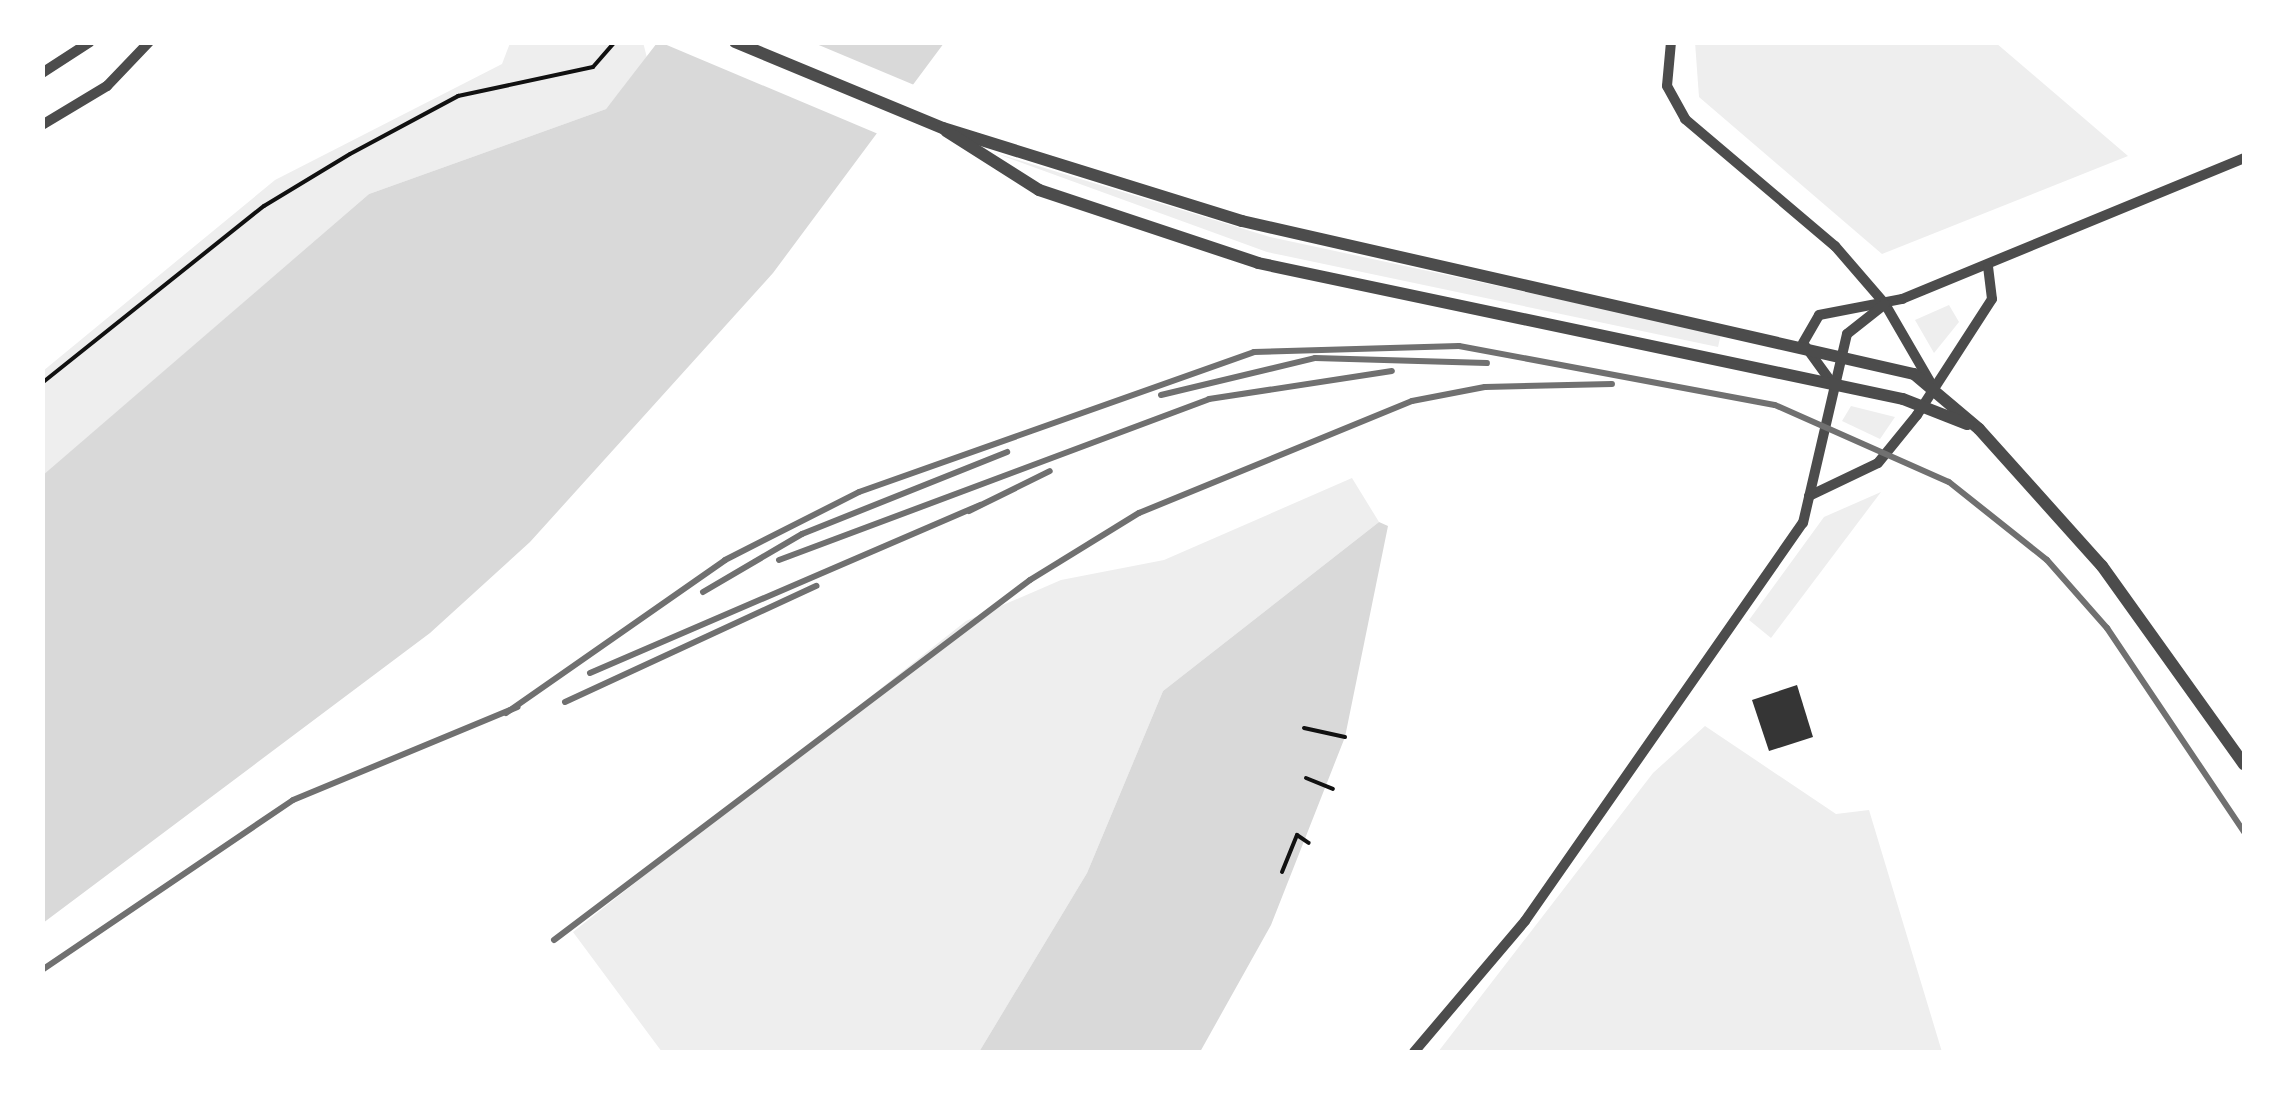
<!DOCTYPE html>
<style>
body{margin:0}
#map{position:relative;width:2287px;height:1095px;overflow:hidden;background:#fff;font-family:"PT Serif",serif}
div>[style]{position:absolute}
.green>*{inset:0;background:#eee}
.water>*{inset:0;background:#d9d9d9}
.pier>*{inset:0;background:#fff}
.building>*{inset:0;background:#353535}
.path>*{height:4px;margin:-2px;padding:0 2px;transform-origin:2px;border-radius:2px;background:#111}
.minor>*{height:10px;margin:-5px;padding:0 5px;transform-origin:5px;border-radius:5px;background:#4c4c4c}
.tertiary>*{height:12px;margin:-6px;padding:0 6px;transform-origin:6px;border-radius:6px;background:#4c4c4c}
.rail>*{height:6px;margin:-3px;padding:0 3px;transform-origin:3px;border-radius:3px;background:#707070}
span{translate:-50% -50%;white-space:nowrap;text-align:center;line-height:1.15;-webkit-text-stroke:8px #fff;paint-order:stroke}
.frame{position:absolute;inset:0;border:45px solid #fff;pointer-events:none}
</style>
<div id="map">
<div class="green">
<div style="clip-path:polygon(1695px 42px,1996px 43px,2128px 156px,1882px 254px,1699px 97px)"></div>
<div style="clip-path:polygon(510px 43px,643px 42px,647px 58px,606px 109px,369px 194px,43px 476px,43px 371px,275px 180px,502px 64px)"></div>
<div style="clip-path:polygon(992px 152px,1270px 237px,1721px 334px,1718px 347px,1267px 252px)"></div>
<div style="clip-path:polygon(1949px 305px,1959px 322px,1934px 353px,1915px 320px)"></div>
<div style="clip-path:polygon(1851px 406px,1895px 417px,1880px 439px,1842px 421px)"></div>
<div style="clip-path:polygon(1352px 478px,1379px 522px,1163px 691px,1087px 873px,979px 1052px,662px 1052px,573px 932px,966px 621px,1061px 580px,1164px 560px)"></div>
<div style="clip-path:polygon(1881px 492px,1771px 638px,1749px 620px,1824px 517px)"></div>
<div style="clip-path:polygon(1705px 726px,1836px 814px,1869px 810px,1942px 1052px,1438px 1052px,1653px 773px)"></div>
</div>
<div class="water">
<div style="clip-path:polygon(657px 43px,944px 43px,773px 273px,530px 542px,430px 633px,43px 923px,42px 476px,369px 194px,606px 109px)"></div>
<div style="clip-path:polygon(1379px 522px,1388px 526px,1345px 737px,1271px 925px,1200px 1052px,979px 1052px,1087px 873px,1163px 691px)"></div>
</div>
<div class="pier">
<div style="clip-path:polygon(662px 43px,814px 43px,919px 87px,883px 136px)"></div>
</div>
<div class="building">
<div style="clip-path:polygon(1797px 685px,1813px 737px,1769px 751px,1752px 700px)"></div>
</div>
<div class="path">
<div style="left:42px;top:383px;width:284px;rotate:-38.6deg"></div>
<div style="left:264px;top:206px;width:100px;rotate:-31.2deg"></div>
<div style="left:350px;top:154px;width:123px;rotate:-28.2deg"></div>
<div style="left:458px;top:96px;width:138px;rotate:-12.1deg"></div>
<div style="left:593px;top:67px;width:33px;rotate:-49deg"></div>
<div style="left:1304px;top:728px;width:42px;rotate:12.4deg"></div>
<div style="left:1306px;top:778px;width:29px;rotate:22deg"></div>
<div style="left:1282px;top:872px;width:40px;rotate:-68deg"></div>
<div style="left:1297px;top:835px;width:14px;rotate:34deg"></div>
</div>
<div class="minor">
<div style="left:1671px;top:42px;width:44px;rotate:95.2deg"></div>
<div style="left:1667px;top:86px;width:38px;rotate:61deg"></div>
<div style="left:1685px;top:119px;width:197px;rotate:40.3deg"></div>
<div style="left:1835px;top:246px;width:77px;rotate:49.2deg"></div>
<div style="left:1885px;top:304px;width:94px;rotate:59.9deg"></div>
<div style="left:42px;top:73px;width:57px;rotate:-32.9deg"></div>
<div style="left:42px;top:125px;width:76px;rotate:-31deg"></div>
<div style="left:107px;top:86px;width:61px;rotate:-46.3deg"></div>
<div style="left:1832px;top:383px;width:49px;rotate:-125.9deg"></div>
<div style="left:1803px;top:343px;width:32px;rotate:-60deg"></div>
<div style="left:1819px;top:315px;width:85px;rotate:-10.9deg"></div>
<div style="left:1902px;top:299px;width:370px;rotate:-22.4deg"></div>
<div style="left:1809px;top:496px;width:76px;rotate:-25.6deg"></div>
<div style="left:1878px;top:463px;width:62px;rotate:-50.9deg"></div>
<div style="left:1917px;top:415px;width:138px;rotate:-57.1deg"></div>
<div style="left:1992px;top:299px;width:32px;rotate:-97deg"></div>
<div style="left:1414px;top:1052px;width:172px;rotate:-49.7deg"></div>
<div style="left:1525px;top:921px;width:485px;rotate:-55.1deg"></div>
<div style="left:1803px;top:523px;width:194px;rotate:-76.9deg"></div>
<div style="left:1847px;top:334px;width:48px;rotate:-38.3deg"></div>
</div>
<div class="tertiary">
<div style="left:735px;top:42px;width:225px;rotate:22.5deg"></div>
<div style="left:943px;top:128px;width:313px;rotate:17.3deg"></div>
<div style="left:1242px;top:221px;width:689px;rotate:12.83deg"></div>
<div style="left:1914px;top:374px;width:85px;rotate:40.2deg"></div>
<div style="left:1979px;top:429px;width:184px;rotate:48.1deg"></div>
<div style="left:2102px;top:566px;width:244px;rotate:54.4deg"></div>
<div style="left:946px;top:131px;width:110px;rotate:32.4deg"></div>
<div style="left:1039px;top:190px;width:231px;rotate:18.4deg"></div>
<div style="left:1258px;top:263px;width:659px;rotate:11.91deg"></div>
<div style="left:1903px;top:399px;width:69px;rotate:21.3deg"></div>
</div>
<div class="rail">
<div style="left:1161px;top:395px;width:158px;rotate:-13.5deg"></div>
<div style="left:1315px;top:358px;width:172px;rotate:1.7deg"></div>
<div style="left:969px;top:511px;width:90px;rotate:-26.3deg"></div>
<div style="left:779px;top:560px;width:459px;rotate:-20.5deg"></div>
<div style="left:1209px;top:399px;width:185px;rotate:-8.7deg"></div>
<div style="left:703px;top:592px;width:115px;rotate:-30.4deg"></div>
<div style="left:802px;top:534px;width:221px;rotate:-21.8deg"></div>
<div style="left:590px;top:673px;width:425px;rotate:-23.3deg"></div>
<div style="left:565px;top:702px;width:277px;rotate:-24.8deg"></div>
<div style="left:506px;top:713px;width:267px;rotate:-34.9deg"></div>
<div style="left:725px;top:560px;width:150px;rotate:-26.9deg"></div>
<div style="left:859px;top:492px;width:419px;rotate:-19.5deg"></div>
<div style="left:1254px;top:352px;width:205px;rotate:-1.7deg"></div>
<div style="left:1459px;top:346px;width:321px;rotate:10.6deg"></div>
<div style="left:1775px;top:405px;width:190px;rotate:23.9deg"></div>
<div style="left:1949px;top:482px;width:125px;rotate:38.5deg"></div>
<div style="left:2047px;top:560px;width:91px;rotate:48.6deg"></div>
<div style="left:2107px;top:628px;width:246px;rotate:56.1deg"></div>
<div style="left:554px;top:940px;width:597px;rotate:-37.1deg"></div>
<div style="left:1030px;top:580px;width:128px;rotate:-31.6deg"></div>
<div style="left:1139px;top:513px;width:295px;rotate:-22.3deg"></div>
<div style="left:1412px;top:401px;width:74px;rotate:-10.9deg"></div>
<div style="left:1485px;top:387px;width:127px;rotate:-1.4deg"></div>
<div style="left:42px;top:970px;width:303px;rotate:-34.1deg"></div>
<div style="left:293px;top:800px;width:243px;rotate:-22.5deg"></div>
</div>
<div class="frame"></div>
</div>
